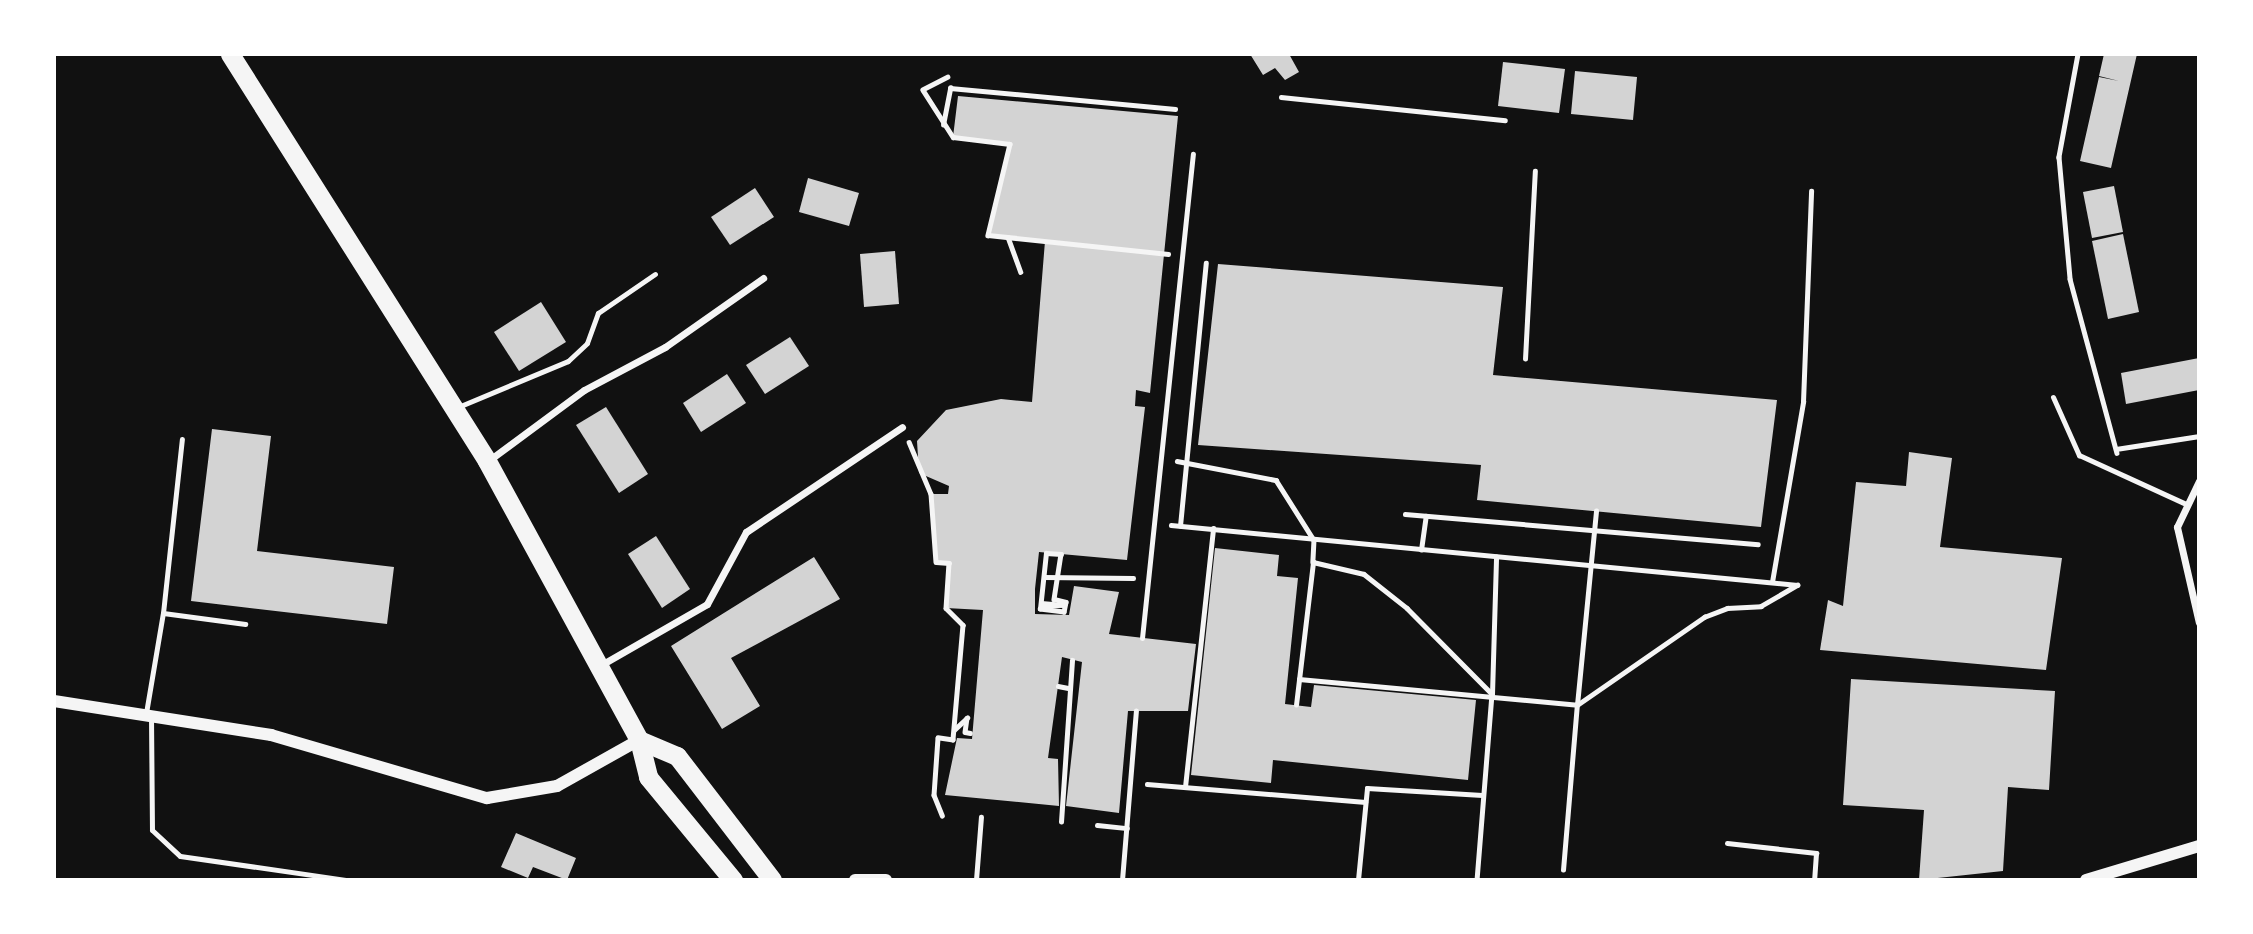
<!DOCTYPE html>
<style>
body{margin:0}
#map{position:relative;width:2253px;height:934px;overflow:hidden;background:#111;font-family:Jost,sans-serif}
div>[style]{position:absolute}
.building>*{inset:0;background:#d3d3d3}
.path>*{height:4.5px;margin:-2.25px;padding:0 2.25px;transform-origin:2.25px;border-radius:2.25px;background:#f5f5f5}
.service>*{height:5px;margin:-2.5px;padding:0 2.5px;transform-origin:2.5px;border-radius:2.5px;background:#f5f5f5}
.minor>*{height:7px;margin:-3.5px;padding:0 3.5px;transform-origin:3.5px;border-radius:3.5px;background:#f5f5f5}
.tertiary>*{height:12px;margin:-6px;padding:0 6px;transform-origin:6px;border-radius:6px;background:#f5f5f5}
.trunk>*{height:19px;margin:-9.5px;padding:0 9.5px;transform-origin:9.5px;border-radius:9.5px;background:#f5f5f5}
span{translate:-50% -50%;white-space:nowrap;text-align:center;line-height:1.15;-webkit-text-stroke:7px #fff;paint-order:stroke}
.frame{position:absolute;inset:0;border:56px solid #fff;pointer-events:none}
</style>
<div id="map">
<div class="building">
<div style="clip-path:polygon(1250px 54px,1289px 54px,1299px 72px,1285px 80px,1275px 68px,1263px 75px)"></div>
<div style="clip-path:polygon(2104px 54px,2137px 54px,2111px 168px,2080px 161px,2099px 77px,2119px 81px,2099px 76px)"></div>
<div style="clip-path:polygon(1503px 62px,1565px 69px,1559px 113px,1498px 106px)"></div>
<div style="clip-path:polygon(1575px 71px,1637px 77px,1633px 120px,1571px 114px)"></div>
<div style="clip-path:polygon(958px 96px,1178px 116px,1150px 393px,1136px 390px,1135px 406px,1145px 407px,1127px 560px,1039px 552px,1035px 589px,1035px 614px,1069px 615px,1074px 586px,1119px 592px,1109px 634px,1196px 644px,1188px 711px,1128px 711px,1119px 813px,1066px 806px,1082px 662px,1062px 657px,1048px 758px,1058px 759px,1059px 806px,945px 795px,957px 738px,972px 739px,983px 610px,946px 608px,949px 563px,936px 562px,931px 494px,948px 494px,949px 486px,919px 473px,917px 441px,946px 410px,1001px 399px,1032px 402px,1045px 241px,988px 235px,1010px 144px,953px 137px)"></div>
<div style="clip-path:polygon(808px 178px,859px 193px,849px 226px,799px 212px)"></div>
<div style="clip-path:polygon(2114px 186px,2123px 232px,2092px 238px,2083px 192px)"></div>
<div style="clip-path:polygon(755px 188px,774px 217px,730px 245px,711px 217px)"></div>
<div style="clip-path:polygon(2123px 234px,2139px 312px,2108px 319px,2092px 241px)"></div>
<div style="clip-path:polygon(895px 251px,899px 304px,864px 307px,860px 254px)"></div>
<div style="clip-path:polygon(1218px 264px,1503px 287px,1493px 375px,1777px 400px,1761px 527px,1477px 500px,1481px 465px,1198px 445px)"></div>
<div style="clip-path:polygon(541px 302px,566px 342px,519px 371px,494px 332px)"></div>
<div style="clip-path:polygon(790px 337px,809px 366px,765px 394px,746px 365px)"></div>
<div style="clip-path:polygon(2199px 358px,2199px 390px,2126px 404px,2121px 373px)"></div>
<div style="clip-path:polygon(727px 374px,746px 403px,701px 432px,683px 403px)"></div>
<div style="clip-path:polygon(606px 407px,648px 474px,619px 493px,576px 425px)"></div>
<div style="clip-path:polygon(212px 429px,271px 436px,257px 551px,394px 567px,387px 624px,191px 601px)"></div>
<div style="clip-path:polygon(1909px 452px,1952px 458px,1940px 547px,2062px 558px,2046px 670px,1820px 650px,1828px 600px,1843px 606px,1856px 482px,1906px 486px)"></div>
<div style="clip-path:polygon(656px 536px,690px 589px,662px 608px,628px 554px)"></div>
<div style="clip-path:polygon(1215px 548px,1279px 555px,1277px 576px,1298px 578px,1285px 704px,1311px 707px,1314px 685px,1476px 700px,1468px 780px,1273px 760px,1271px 783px,1191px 775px)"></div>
<div style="clip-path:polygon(814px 557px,840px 599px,731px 658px,760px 706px,722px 729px,671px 646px)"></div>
<div style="clip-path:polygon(1851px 679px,2055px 691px,2049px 790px,2008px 787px,2003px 871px,1919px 880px,1924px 810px,1843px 805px)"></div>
<div style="clip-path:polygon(516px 833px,576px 858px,567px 880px,533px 867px,528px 878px,501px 867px)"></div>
</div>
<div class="path">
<div style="left:2078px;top:54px;width:105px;rotate:100.5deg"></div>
<div style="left:2059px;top:157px;width:122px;rotate:84.8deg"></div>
<div style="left:2070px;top:279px;width:180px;rotate:74.9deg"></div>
<div style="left:948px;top:77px;width:28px;rotate:153deg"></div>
<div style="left:923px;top:90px;width:56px;rotate:57.4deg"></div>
<div style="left:953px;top:137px;width:57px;rotate:7deg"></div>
<div style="left:1010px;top:144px;width:94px;rotate:103.6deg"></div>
<div style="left:988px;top:235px;width:181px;rotate:6deg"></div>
<div style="left:1281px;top:97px;width:225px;rotate:5.9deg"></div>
<div style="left:943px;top:125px;width:38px;rotate:-79deg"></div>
<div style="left:950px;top:88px;width:226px;rotate:5.3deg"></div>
<div style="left:1008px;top:237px;width:37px;rotate:70deg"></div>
<div style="left:1525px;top:359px;width:188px;rotate:-87deg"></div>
<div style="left:909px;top:442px;width:56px;rotate:67.1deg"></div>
<div style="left:931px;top:494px;width:68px;rotate:85.8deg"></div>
<div style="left:936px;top:562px;width:13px;rotate:4deg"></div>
<div style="left:949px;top:563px;width:45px;rotate:93.8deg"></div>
<div style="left:946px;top:608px;width:24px;rotate:45deg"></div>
<div style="left:963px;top:625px;width:115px;rotate:95deg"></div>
<div style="left:953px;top:740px;width:15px;rotate:-172deg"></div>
<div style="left:938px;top:738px;width:57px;rotate:94deg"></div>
<div style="left:934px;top:795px;width:22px;rotate:68deg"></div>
<div style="left:2116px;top:449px;width:84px;rotate:-8.9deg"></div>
<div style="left:1177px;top:461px;width:101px;rotate:10.9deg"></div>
<div style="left:1276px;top:480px;width:71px;rotate:57.7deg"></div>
<div style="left:1314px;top:540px;width:22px;rotate:93deg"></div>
<div style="left:1313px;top:562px;width:52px;rotate:13.2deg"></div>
<div style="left:1364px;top:574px;width:55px;rotate:38.3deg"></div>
<div style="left:1407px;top:608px;width:121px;rotate:45.3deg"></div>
<div style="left:1492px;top:694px;width:187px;rotate:94.6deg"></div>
<div style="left:1405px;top:514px;width:354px;rotate:4.9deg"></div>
<div style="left:1171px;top:525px;width:629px;rotate:5.47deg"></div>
<div style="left:1180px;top:526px;width:264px;rotate:-84.4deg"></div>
<div style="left:1421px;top:550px;width:34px;rotate:-82deg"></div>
<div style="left:1046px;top:553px;width:15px;rotate:4deg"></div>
<div style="left:1061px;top:554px;width:46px;rotate:98.8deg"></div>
<div style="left:1054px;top:599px;width:12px;rotate:14deg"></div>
<div style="left:1066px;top:602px;width:10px;rotate:101deg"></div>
<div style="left:1064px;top:612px;width:24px;rotate:-173deg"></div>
<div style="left:1040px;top:609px;width:56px;rotate:-83.9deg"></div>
<div style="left:1044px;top:577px;width:89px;rotate:0.6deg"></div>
<div style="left:1772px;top:582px;width:183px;rotate:-80.2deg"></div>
<div style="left:1803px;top:402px;width:211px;rotate:-87.8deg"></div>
<div style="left:1041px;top:603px;width:23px;rotate:5deg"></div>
<div style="left:1064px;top:605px;width:21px;rotate:175deg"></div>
<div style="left:1299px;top:679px;width:279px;rotate:5.3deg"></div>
<div style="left:1577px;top:705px;width:195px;rotate:-84.4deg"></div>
<div style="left:1058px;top:686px;width:10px;rotate:11deg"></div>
<div style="left:1492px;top:694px;width:137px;rotate:-88.3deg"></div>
<div style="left:1296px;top:705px;width:144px;rotate:-83.2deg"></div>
<div style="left:954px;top:730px;width:18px;rotate:-43deg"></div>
<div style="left:967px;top:718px;width:14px;rotate:98deg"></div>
<div style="left:965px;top:732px;width:5px;rotate:11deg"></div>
<div style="left:1147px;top:784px;width:219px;rotate:4.7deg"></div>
<div style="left:1185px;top:787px;width:260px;rotate:-83.8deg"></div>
<div style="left:1061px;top:822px;width:162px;rotate:-86.1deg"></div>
<div style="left:1563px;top:870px;width:166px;rotate:-85.2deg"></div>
<div style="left:1577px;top:705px;width:155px;rotate:-34.7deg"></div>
<div style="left:1704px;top:617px;width:25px;rotate:-21deg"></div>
<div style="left:1727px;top:608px;width:34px;rotate:-3deg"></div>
<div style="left:1761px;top:606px;width:42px;rotate:-30.3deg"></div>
<div style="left:976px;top:880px;width:63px;rotate:-85.5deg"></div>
<div style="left:1358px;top:880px;width:92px;rotate:-84.4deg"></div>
<div style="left:1367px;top:788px;width:115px;rotate:3.5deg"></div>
</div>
<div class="service">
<div style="left:2053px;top:397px;width:64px;rotate:65.9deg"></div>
<div style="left:2079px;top:455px;width:118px;rotate:24.6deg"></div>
<div style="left:458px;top:407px;width:119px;rotate:-22.7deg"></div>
<div style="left:568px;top:361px;width:26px;rotate:-43deg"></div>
<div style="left:587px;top:343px;width:32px;rotate:-70deg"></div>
<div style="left:598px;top:313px;width:69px;rotate:-34.4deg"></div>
<div style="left:163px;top:613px;width:175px;rotate:-83.8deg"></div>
<div style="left:1142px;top:638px;width:487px;rotate:-84deg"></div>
<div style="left:146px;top:713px;width:101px;rotate:-80.4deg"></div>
<div style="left:163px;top:613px;width:83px;rotate:7.6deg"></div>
<div style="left:151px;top:717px;width:113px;rotate:89.5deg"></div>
<div style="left:152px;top:830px;width:38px;rotate:43deg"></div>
<div style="left:180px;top:856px;width:169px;rotate:8.2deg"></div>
<div style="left:1097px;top:825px;width:30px;rotate:6deg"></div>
<div style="left:1727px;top:843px;width:90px;rotate:6.4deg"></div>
<div style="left:1816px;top:853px;width:27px;rotate:94deg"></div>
<div style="left:1122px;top:880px;width:170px;rotate:-85.3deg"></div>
</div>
<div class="minor">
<div style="left:488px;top:461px;width:119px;rotate:-36.5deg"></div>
<div style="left:584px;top:390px;width:92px;rotate:-28deg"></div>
<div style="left:665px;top:347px;width:120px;rotate:-35.1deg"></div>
<div style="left:2199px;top:481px;width:51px;rotate:115.6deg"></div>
<div style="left:2177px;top:527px;width:98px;rotate:77.1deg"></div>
<div style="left:601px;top:665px;width:122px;rotate:-29.9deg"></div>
<div style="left:707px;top:604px;width:82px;rotate:-61.6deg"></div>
<div style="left:746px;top:532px;width:188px;rotate:-33.9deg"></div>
</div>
<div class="tertiary">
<div style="left:54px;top:701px;width:220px;rotate:8.9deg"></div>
<div style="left:271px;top:735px;width:225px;rotate:16.3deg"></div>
<div style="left:487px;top:798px;width:71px;rotate:-9.7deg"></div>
<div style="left:557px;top:786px;width:94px;rotate:-29.3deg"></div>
<div style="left:855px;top:880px;width:31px"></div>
<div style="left:2086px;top:880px;width:118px;rotate:-16.7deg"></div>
</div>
<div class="trunk">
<div style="left:230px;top:54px;width:481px;rotate:57.7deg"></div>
<div style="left:487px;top:461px;width:318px;rotate:61.4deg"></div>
<div style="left:639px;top:740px;width:38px;rotate:76deg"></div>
<div style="left:648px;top:777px;width:134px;rotate:50.5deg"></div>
<div style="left:639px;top:740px;width:41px;rotate:22.8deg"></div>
<div style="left:677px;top:756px;width:156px;rotate:52.5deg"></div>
</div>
<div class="frame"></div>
</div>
